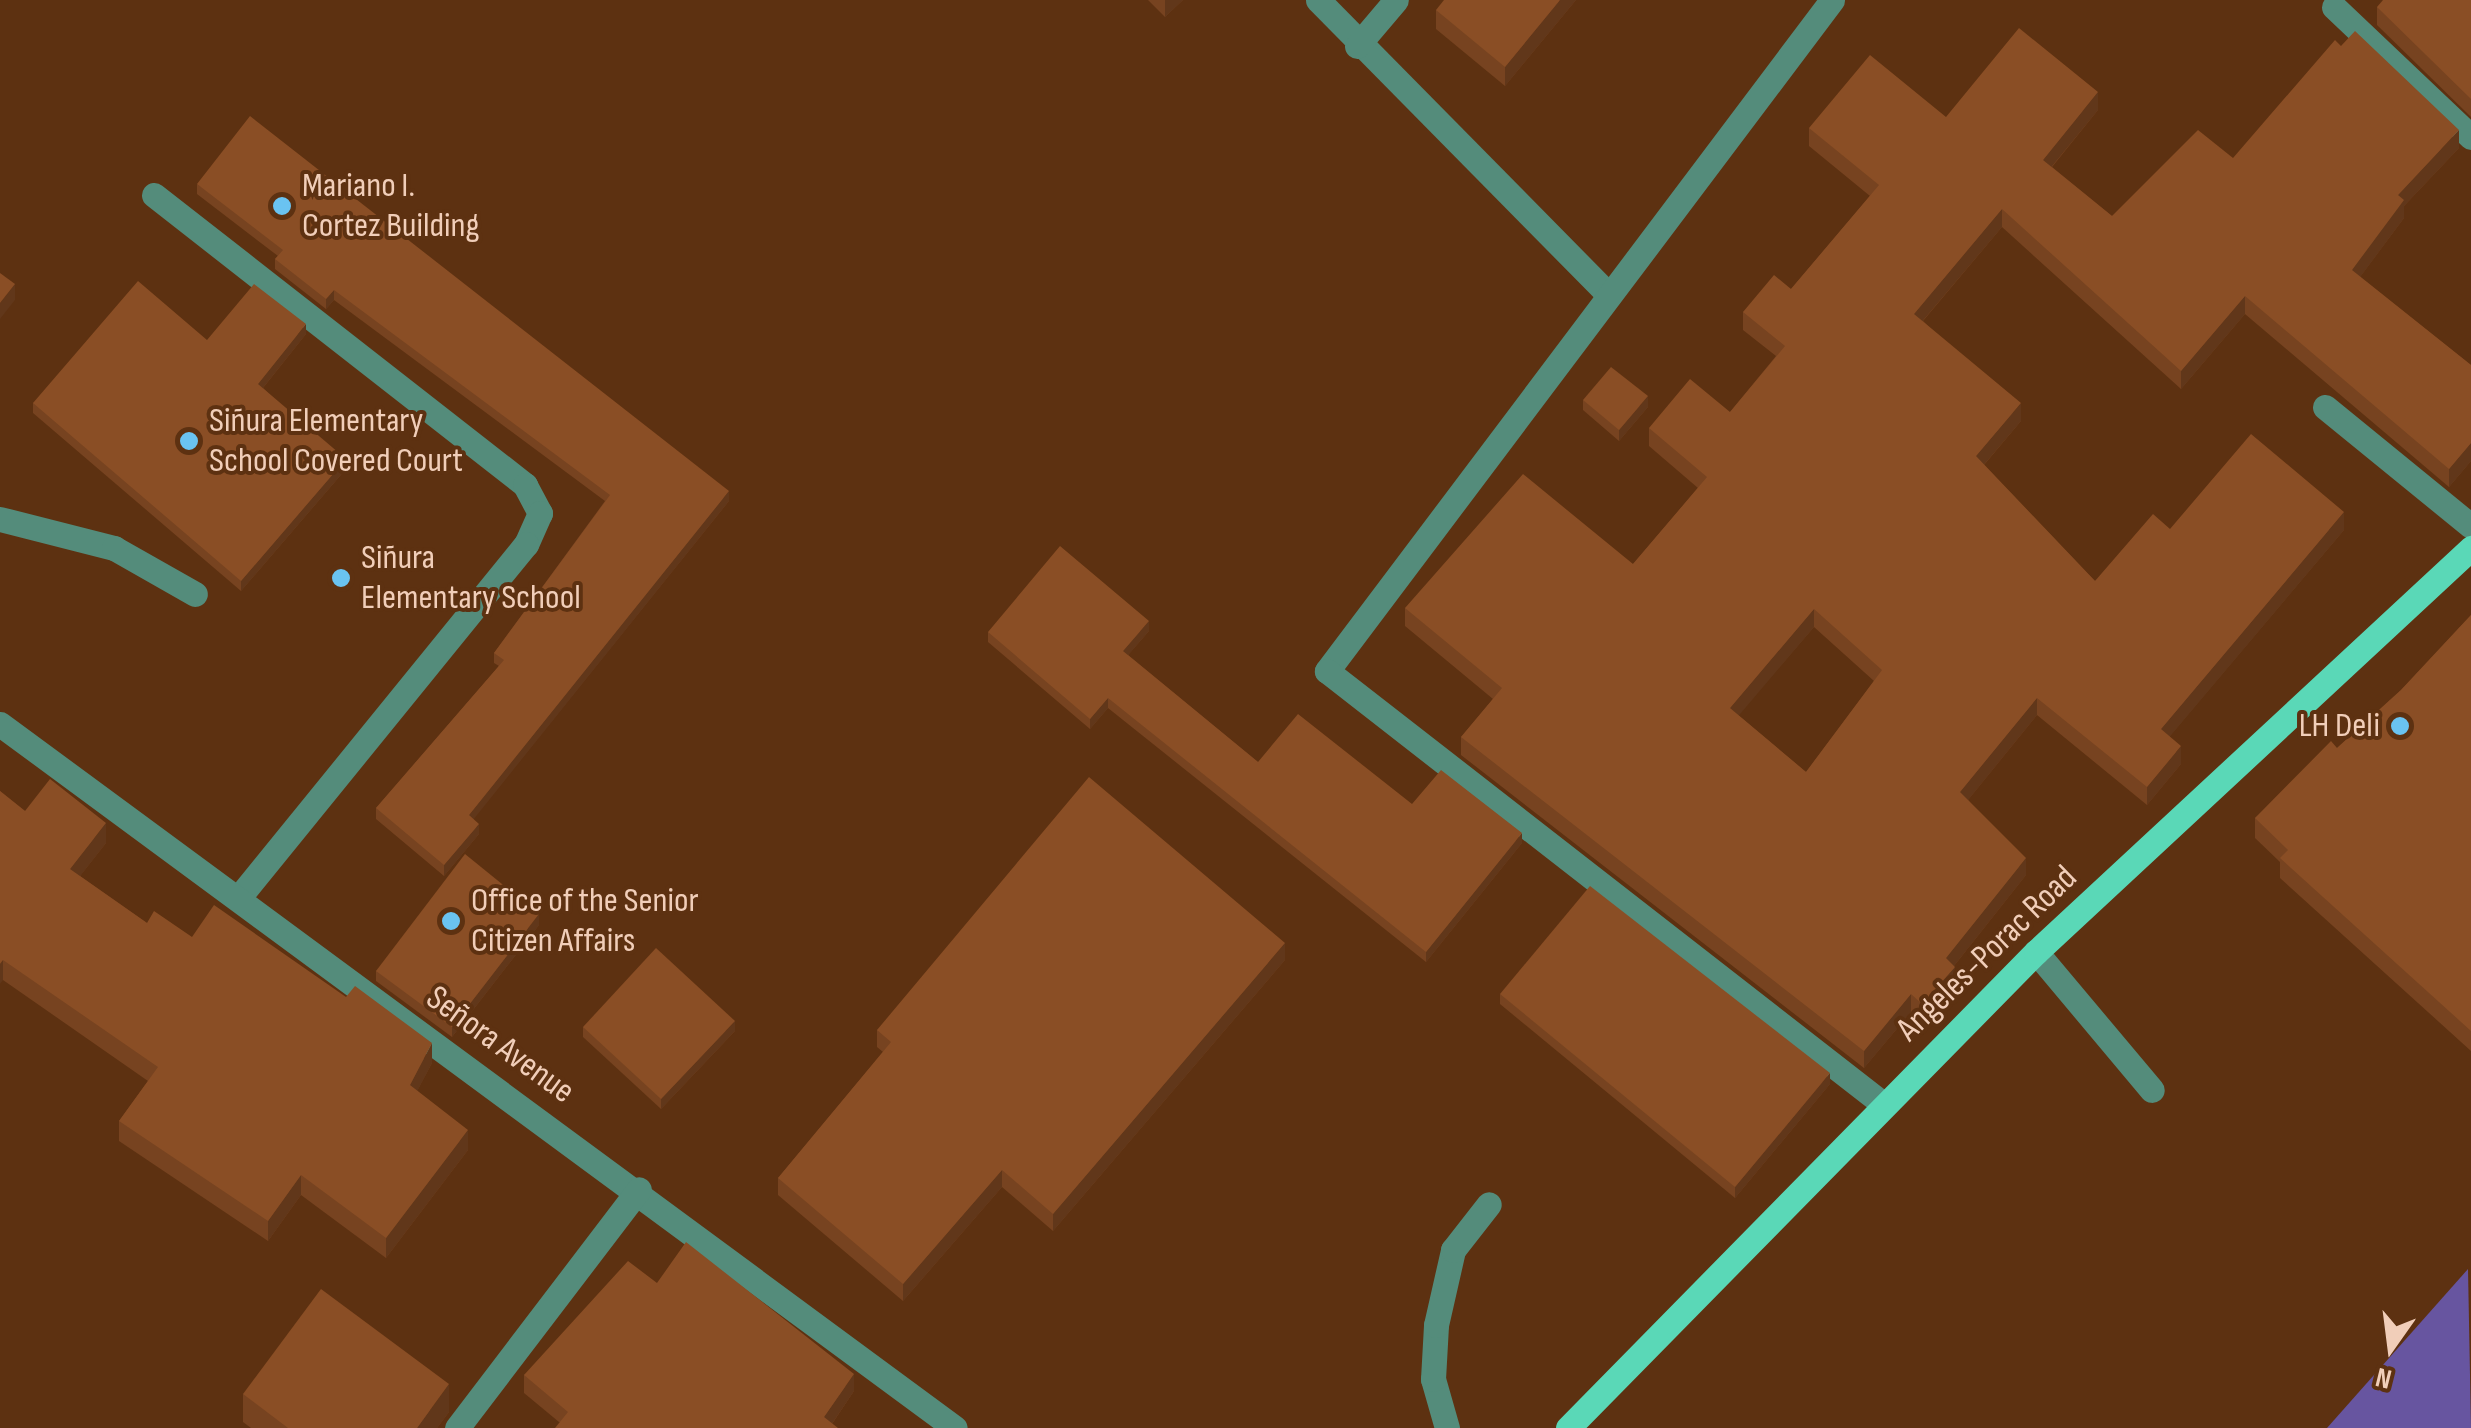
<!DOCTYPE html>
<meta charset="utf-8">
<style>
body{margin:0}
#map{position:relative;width:2471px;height:1428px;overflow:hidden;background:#5d3111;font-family:"Sofia Sans Condensed",sans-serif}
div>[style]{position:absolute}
.green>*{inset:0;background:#6755a0}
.minor>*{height:25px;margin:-12.5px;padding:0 12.5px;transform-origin:12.5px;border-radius:12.5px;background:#548c7b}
.major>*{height:25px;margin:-12.5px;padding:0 12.5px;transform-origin:12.5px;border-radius:12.5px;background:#5ad8b7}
.wall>*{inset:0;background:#774320}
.shaded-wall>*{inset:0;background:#61371a}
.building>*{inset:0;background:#8a4e25}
.dots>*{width:28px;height:28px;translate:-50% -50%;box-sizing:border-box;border:5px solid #5d3111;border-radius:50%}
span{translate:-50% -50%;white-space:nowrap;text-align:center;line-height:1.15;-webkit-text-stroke:8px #5d3111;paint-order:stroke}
.poi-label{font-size:35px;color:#f1ceb9}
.left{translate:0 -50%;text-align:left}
.right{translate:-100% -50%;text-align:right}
.street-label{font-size:35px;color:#f1ceb9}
.north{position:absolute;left:2341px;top:1298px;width:100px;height:100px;-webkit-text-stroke:8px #5d3111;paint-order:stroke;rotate:194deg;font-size:28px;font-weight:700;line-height:40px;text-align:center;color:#f1ceb9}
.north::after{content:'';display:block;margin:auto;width:35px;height:45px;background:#f1ceb9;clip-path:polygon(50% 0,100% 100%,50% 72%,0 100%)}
</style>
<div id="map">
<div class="green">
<div style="clip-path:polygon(2468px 1269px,2471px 1428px,2327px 1428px)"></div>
</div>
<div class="minor">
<div style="left:1318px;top:0;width:414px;rotate:45.4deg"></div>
<div style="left:1832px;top:0;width:840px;rotate:126.97deg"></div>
<div style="left:1327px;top:671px;width:705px;rotate:37.91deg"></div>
<div style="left:2334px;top:7px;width:189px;rotate:43.5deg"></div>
<div style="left:1357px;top:46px;width:60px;rotate:-49.7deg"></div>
<div style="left:154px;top:195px;width:471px;rotate:38deg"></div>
<div style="left:525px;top:485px;width:32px;rotate:62deg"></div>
<div style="left:540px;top:513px;width:34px;rotate:114deg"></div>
<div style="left:526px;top:544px;width:455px;rotate:129.1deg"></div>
<div style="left:2325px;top:407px;width:188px;rotate:39.2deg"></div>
<div style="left:0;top:519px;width:118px;rotate:14.3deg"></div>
<div style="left:114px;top:548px;width:93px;rotate:29.6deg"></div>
<div style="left:0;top:724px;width:1186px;rotate:36.4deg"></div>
<div style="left:2036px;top:952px;width:180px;rotate:50deg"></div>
<div style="left:457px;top:1428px;width:300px;rotate:-52.7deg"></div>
<div style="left:1447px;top:1428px;width:51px;rotate:-105.9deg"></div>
<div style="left:1433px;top:1379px;width:54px;rotate:-86.8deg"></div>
<div style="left:1436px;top:1325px;width:77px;rotate:-77.2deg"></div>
<div style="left:1453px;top:1250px;width:58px;rotate:-52deg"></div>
</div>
<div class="major">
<div style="left:1568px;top:1428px;width:668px;rotate:-45.49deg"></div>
<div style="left:2036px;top:952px;width:594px;rotate:-42.88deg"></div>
</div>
<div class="wall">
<div style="clip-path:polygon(1148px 0,1183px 0,1165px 17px)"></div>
<div style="clip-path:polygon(1576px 0,1505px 86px,1436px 29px,1436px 10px)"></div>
<div style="clip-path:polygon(2471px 0,2471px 117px,2377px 25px,2377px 7px)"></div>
<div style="clip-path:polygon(evenodd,2098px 110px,2052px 167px,2112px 216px,2233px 158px,2459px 148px,2404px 206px,2404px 218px,2360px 277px,2471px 365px,2471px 461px,2449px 487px,2245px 314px,2181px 389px,2002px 227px,1923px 321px,2021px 421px,1984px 465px,2095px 581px,2170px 529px,2344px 530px,2169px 737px,2181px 764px,2147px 805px,2037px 715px,1968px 800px,2026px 875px,1954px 966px,1955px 984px,1922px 1022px,1911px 1012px,1864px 1068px,1461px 755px,1461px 737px,1493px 699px,1405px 626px,1405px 608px,1633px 564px,1698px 488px,1649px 446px,1649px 428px,1730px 412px,1776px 356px,1743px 330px,1743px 312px,1791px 289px,1870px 196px,1809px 146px,1809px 128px,1946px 117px,2098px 110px,1814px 627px,1874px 681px,1806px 772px,1738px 715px,1814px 627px)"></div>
<div style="clip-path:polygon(197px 184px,729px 501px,473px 819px,479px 834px,444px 876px,376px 819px,376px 808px,499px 666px,494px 663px,494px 653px,605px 501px,334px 300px,326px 309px,275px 269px,275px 259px,278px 256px,197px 194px)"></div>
<div style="clip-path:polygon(306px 334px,263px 388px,346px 469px,241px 591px,33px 413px,33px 403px,207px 340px)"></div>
<div style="clip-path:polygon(1583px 400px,1648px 407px,1619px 441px,1583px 410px)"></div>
<div style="clip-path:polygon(2471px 615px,2471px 1051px,2280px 878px,2280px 862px,2255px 838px,2255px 818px,2337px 748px,2401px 690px)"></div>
<div style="clip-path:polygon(1149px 631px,1128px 655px,1258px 762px,1412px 804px,1522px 843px,1426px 962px,1108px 708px,1090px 729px,988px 642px,988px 632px)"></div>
<div style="clip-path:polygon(0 791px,25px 811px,106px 843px,80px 876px,147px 923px,192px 937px,432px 1063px,417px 1091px,468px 1150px,386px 1258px,301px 1195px,268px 1241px,119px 1141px,119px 1121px,148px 1081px,3px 980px)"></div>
<div style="clip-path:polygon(539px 925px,452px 1037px,376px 981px,376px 971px)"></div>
<div style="clip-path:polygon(1285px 960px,1053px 1231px,1002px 1187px,903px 1301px,778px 1195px,778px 1178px,883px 1052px,877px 1047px,877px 1030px)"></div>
<div style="clip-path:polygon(1500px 994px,1830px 1084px,1735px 1198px,1500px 1004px)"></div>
<div style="clip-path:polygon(583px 1027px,735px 1031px,661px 1109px,583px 1037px)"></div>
<div style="clip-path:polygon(657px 1283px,854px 1391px,832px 1424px,559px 1422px,524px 1393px,524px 1375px)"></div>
<div style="clip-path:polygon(243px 1394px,449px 1412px,437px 1428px,251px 1428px,243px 1422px)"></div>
</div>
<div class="shaded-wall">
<div style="clip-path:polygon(1165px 0,1183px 0,1165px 17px)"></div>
<div style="clip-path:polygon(1560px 0,1576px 0,1505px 86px,1505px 67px)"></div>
<div style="clip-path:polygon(2098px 92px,2098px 110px,2043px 177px,2043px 160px)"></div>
<div style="clip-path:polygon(2459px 130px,2459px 148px,2404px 206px,2404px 218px,2352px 288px,2352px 270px,2398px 195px)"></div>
<div style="clip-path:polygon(2002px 209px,2002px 227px,1914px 331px,1914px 314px)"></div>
<div style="clip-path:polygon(15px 284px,15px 300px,0 319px,0 303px)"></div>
<div style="clip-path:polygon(334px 290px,334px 300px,326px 309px,326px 299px)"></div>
<div style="clip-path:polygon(2245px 296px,2245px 314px,2181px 389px,2181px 371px)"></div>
<div style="clip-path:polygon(306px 324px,306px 334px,258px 394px,258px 384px)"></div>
<div style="clip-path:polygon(1648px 396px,1648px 407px,1619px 441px,1619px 430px)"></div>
<div style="clip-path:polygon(2021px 403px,2021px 421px,1976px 474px,1976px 456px)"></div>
<div style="clip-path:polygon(2471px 443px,2471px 461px,2449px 487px,2449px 469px)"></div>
<div style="clip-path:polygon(346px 459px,346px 469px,241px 591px,241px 581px)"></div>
<div style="clip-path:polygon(729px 491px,729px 501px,469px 825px,469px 815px)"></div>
<div style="clip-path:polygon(2344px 512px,2344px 530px,2161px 747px,2161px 729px)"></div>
<div style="clip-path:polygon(1814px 609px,1814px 627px,1730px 726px,1730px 708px)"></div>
<div style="clip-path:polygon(1149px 621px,1149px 631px,1123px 661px,1123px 651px)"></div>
<div style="clip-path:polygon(1108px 698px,1108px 708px,1090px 729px,1090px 719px)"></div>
<div style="clip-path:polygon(2037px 698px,2037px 715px,1960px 810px,1960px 792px)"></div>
<div style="clip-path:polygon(2181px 746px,2181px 764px,2147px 805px,2147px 787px)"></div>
<div style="clip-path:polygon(106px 823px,106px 843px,70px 889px,70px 869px)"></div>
<div style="clip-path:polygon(479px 824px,479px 834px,444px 876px,444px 865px)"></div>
<div style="clip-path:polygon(1522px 833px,1522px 843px,1426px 962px,1426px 952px)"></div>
<div style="clip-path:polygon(2026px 858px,2026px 875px,1946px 976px,1946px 958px)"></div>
<div style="clip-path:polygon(539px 914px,539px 925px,452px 1037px,452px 1027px)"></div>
<div style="clip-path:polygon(1285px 943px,1285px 960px,1053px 1231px,1053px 1214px)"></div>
<div style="clip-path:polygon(3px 960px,3px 980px,0 984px,0 964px)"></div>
<div style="clip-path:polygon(1955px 967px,1955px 984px,1922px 1022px,1922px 1004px)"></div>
<div style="clip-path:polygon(1911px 994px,1911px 1012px,1864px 1068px,1864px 1051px)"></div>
<div style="clip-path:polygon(735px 1021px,735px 1031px,661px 1109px,661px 1099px)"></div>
<div style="clip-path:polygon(432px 1043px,432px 1063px,410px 1105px,410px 1085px)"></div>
<div style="clip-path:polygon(1830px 1073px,1830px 1084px,1735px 1198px,1735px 1187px)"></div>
<div style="clip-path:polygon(468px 1130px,468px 1150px,386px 1258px,386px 1238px)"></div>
<div style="clip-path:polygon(1002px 1170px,1002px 1187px,903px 1301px,903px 1284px)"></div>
<div style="clip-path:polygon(301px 1175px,301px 1195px,268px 1241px,268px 1221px)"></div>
<div style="clip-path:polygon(854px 1374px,854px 1391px,829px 1428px,824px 1417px)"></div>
<div style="clip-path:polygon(449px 1384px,449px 1412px,437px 1428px,417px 1428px)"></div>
</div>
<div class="building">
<div style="clip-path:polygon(1444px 0,1560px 0,1505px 67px,1436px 10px)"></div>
<div style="clip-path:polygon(2383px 0,2471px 0,2471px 99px,2377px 7px)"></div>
<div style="clip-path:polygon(evenodd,2019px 28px,2098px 92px,2043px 160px,2112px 216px,2198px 130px,2233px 158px,2335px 40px,2341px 46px,2355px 31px,2459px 130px,2398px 195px,2404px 200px,2352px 270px,2471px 365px,2471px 443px,2449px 469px,2245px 296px,2181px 371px,2002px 209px,1914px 314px,2021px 403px,1976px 456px,2095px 581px,2153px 514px,2170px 529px,2251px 434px,2344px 512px,2161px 729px,2181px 746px,2147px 787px,2037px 698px,1960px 792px,2026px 858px,1946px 958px,1955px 967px,1922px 1004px,1911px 994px,1864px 1051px,1461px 737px,1502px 688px,1405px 608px,1523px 474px,1633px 564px,1707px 477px,1649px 428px,1690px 379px,1730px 412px,1785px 346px,1743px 312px,1774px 275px,1791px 289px,1879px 185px,1809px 128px,1870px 55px,1946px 117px,2019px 28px,1814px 609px,1882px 670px,1806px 772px,1730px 708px,1814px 609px)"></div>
<div style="clip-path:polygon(250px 116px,729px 491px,469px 815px,479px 824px,444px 865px,376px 808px,504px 660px,494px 653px,610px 495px,334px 290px,326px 299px,275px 259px,283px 250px,197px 184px)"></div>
<div style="clip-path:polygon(0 273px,15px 284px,0 303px)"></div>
<div style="clip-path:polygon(138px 281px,207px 340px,254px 284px,306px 324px,258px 384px,346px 459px,241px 581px,33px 403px)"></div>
<div style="clip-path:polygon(1611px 367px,1648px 396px,1619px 430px,1583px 400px)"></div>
<div style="clip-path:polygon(1060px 546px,1149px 621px,1123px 651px,1258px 762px,1298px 714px,1412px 804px,1441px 770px,1522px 833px,1426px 952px,1108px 698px,1090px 719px,988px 632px)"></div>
<div style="clip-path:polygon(2471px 615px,2471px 1031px,2280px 858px,2288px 850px,2255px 818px,2331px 741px,2337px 748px,2401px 690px)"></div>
<div style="clip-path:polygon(1089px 777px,1285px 943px,1053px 1214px,1002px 1170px,903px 1284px,778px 1178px,891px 1042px,877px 1030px)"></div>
<div style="clip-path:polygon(50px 779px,106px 823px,70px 869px,147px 923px,154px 911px,192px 937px,214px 905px,346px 997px,355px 986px,432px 1043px,410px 1085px,468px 1130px,386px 1238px,301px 1175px,268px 1221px,119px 1121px,158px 1067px,3px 960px,0 964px,0 791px,25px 811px)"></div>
<div style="clip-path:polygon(465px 854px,539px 914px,452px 1027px,376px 971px)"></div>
<div style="clip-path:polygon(1590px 886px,1830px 1073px,1735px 1187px,1500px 994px)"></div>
<div style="clip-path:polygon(656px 948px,735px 1021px,661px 1099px,583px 1027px)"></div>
<div style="clip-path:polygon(686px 1242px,854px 1374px,824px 1417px,838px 1428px,555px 1428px,568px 1412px,524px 1375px,628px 1261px,657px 1283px)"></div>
<div style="clip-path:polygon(321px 1289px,449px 1384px,417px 1428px,288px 1428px,243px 1394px)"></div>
</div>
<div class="dots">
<div style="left:282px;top:206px;background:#6ac3f1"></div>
<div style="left:189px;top:441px;background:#6ac3f1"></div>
<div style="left:341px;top:578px;background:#6ac3f1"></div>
<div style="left:2400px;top:726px;background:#6ac3f1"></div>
<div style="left:451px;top:921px;background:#6ac3f1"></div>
</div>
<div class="poi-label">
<span class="left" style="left:302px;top:206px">Mariano I.<br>Cortez Building</span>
<span class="left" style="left:209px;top:441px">Siñura Elementary<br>School Covered Court</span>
<span class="left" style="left:361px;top:578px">Siñura<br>Elementary School</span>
<span class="right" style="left:2380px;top:726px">LH Deli</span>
<span class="left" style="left:471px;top:921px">Office of the Senior<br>Citizen Affairs</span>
</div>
<div class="street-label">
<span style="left:1987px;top:954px;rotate:-44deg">Angeles-Porac Road</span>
<span style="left:500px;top:1045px;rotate:36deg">Señora Avenue</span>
</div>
<div class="north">N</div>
</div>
